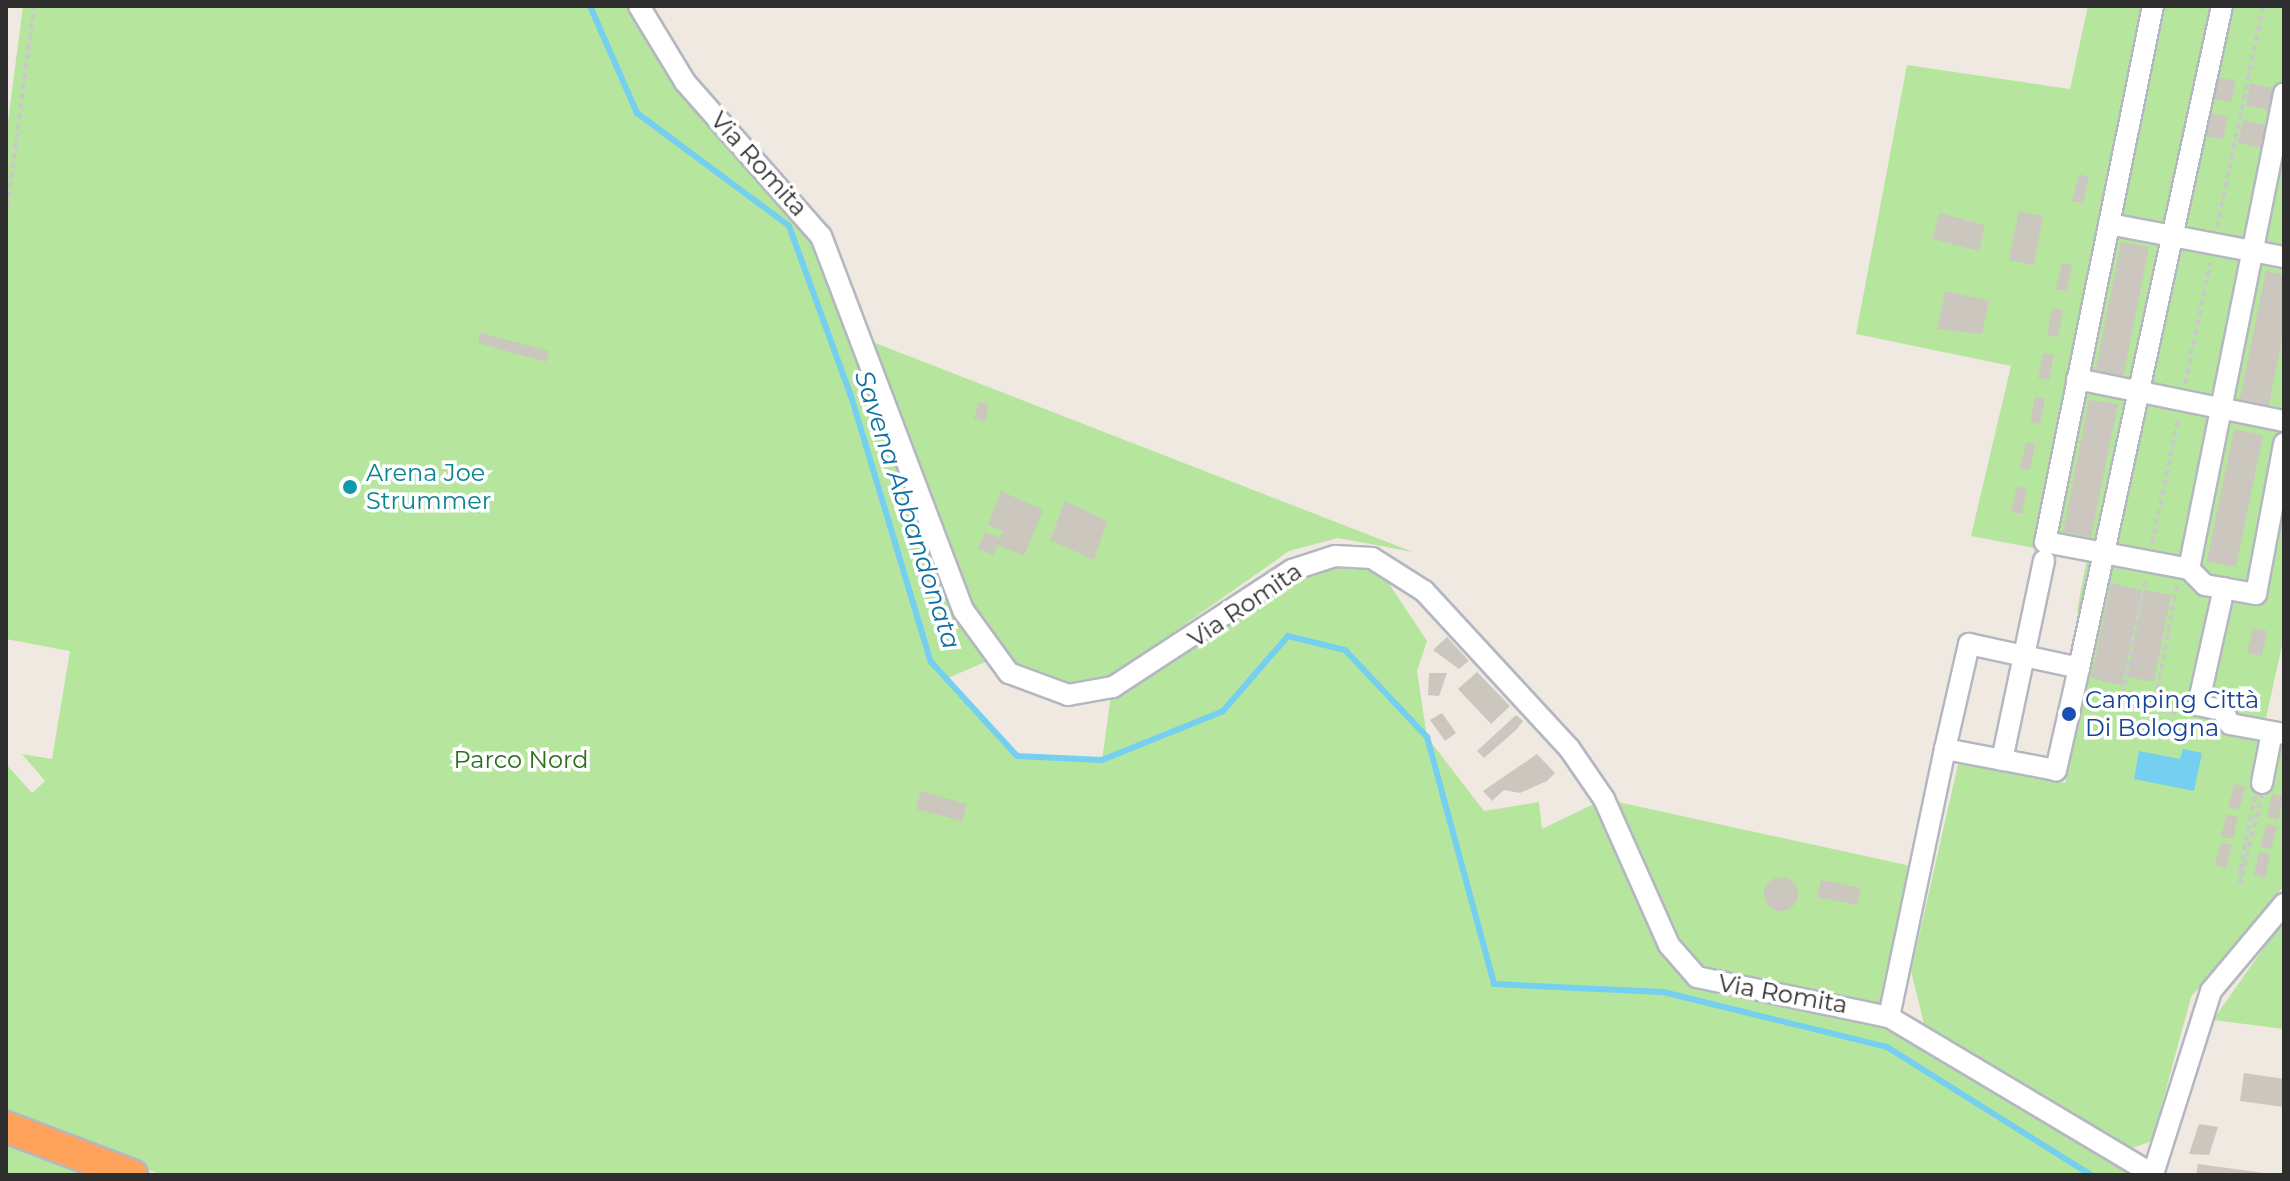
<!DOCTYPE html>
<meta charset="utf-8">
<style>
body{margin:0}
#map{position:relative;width:2290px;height:1181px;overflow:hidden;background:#efe9e1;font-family:Montserrat,sans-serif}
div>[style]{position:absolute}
.green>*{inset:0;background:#b6e59e}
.water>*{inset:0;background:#75cff0}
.stream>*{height:6px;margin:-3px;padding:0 3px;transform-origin:3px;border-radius:3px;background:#75cff0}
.building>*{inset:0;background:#cbc7bf}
.round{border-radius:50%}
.path>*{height:4px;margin-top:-2px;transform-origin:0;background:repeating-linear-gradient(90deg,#c9c9c9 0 6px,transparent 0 10px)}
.roads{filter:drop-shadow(2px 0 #b4b7c1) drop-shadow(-2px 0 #b4b7c1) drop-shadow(0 2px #b4b7c1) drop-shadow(0 -2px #b4b7c1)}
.minor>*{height:20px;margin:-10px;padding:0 10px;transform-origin:10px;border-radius:10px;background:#fff}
.highway>*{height:30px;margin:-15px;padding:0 15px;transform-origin:15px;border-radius:15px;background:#ffa35c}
.dots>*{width:22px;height:22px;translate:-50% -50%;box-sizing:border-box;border:4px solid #fff;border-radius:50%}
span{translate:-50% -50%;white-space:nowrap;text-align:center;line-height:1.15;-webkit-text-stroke:7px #fff;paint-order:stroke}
.street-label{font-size:24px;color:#2e2e2e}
.culture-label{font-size:24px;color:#0d838f}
.left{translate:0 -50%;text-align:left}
.transit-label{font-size:24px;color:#164399}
.park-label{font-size:24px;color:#2c6e1b}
.water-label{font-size:26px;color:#0d6fa3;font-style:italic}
.frame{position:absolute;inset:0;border:8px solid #2e2e2e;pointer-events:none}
</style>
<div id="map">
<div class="green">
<div style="clip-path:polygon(evenodd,23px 6px,639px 6px,661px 48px,781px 182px,870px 341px,1413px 552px,1338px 538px,1289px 551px,1174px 632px,1171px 655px,1292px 570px,1372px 558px,1427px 641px,1417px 671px,1427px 737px,1484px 811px,1539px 802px,1542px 829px,1604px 799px,1920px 868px,1889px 1018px,2154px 1175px,162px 1175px,6px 1116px,6px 764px,32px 793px,45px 781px,22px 754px,52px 759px,70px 651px,6px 639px,6px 137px,23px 6px,992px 659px,1088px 693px,1112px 688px,1102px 760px,1017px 756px,946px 679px,992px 659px)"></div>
<div style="clip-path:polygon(2088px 6px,2284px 6px,2284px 636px,2265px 723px,2284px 727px,2284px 886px,2191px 997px,2152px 1141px,2129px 1149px,1926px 1032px,1911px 971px,1959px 760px,2065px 783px,2102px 615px,2077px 611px,2087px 558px,1971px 536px,2011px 366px,1856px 334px,1907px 65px,2070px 89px)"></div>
<div style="clip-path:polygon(2284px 919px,2284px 1029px,2213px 1020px)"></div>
<div style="clip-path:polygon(6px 1140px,104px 1175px,6px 1175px)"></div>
</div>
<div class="water">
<div style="clip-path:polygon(2183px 749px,2202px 753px,2194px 791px,2134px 779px,2139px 751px,2180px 759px)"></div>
</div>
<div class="stream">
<div style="left:590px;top:6px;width:117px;rotate:66.3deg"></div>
<div style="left:637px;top:113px;width:189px;rotate:36.6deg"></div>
<div style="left:789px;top:226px;width:181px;rotate:70deg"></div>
<div style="left:851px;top:396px;width:278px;rotate:73.3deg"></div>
<div style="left:931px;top:662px;width:127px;rotate:47.5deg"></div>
<div style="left:1017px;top:756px;width:85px;rotate:2.7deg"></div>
<div style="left:1102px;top:760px;width:131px;rotate:-22deg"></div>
<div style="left:1223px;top:711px;width:99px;rotate:-49.1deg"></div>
<div style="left:1288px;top:636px;width:59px;rotate:13.8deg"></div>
<div style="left:1345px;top:650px;width:120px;rotate:46.7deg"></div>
<div style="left:1427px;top:737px;width:256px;rotate:74.8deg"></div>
<div style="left:1494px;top:984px;width:169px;rotate:2.7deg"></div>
<div style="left:1663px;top:992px;width:231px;rotate:13.8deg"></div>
<div style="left:1887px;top:1047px;width:241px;rotate:32.1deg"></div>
</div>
<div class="building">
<div style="clip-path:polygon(2213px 76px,2236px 81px,2231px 102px,2208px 98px)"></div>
<div style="clip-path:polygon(2250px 83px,2273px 88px,2269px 110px,2246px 106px)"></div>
<div style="clip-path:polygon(2206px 112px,2228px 117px,2223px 140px,2201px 135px)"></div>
<div style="clip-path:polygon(2243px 120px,2266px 125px,2262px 148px,2238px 143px)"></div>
<div style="clip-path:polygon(2079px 174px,2089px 177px,2083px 203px,2072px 201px)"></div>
<div style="clip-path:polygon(2019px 211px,2043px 216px,2034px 265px,2009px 260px)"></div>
<div style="clip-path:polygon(1939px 213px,1985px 225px,1979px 251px,1933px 239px)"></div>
<div style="clip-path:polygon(2121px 242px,2149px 247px,2123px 379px,2095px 374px)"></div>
<div style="clip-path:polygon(2062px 263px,2072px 265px,2067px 291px,2056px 289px)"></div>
<div style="clip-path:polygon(2266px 271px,2284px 275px,2284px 329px,2268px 409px,2239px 403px)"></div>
<div style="clip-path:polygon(1945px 291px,1989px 301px,1982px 334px,1937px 329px)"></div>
<div style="clip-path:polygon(2052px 308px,2063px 310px,2058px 337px,2047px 336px)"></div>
<div style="clip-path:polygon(480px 333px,549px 351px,546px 362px,478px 343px)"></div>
<div style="clip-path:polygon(2043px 353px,2054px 355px,2049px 380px,2038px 378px)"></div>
<div style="clip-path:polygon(2035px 397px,2045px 399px,2040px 424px,2030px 422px)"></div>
<div style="clip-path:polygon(2089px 400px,2118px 404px,2091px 537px,2063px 532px)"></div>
<div style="clip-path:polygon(979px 402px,989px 404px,985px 422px,974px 419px)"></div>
<div style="clip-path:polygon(2234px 429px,2263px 435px,2236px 567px,2207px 561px)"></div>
<div style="clip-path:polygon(2026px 442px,2035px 444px,2030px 470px,2020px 468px)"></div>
<div style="clip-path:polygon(2017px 486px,2027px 489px,2022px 514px,2011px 512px)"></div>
<div style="clip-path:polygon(1001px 491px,1043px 510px,1024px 556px,998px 545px,993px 555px,978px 549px,985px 532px,1000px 538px,1003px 531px,988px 525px)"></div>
<div style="clip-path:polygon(1065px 501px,1107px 521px,1094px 560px,1050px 540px)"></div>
<div style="clip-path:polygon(2111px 583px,2142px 590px,2122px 685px,2091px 678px)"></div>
<div style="clip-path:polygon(2144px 590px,2171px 595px,2154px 682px,2127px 677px)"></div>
<div style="clip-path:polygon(2253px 628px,2267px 631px,2262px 656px,2247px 653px)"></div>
<div style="clip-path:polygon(1447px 637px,1469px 661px,1459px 669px,1433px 650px)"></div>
<div style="clip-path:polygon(1477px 672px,1510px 706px,1491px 724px,1458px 689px)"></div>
<div style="clip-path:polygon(1429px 673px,1447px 673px,1439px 696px,1428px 695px)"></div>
<div style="clip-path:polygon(1442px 713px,1456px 733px,1445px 741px,1430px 720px)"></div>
<div style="clip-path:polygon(1516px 715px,1523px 721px,1516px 730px,1484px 758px,1477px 751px)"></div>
<div style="clip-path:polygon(1537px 754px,1555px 773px,1547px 781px,1520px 793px,1504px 790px,1492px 801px,1483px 791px)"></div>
<div style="clip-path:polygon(2234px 784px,2245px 787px,2239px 810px,2228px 807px)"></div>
<div style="clip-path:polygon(920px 791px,967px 804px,962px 821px,916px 809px)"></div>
<div style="clip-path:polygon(2272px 794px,2283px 797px,2278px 820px,2267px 817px)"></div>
<div style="clip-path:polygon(2227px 814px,2238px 817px,2233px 839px,2221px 837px)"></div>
<div style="clip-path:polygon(2266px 824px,2277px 826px,2271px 849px,2260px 847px)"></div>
<div style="clip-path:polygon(2221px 842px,2232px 845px,2226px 868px,2215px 865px)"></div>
<div style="clip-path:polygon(2259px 852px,2270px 855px,2265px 878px,2254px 875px)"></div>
<div class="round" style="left:1764px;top:877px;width:34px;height:34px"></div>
<div style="clip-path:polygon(1821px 880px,1861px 888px,1857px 905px,1817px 897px)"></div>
<div style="clip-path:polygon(2244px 1073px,2284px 1079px,2284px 1107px,2240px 1101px)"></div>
<div style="clip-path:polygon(2199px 1124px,2218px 1127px,2209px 1155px,2189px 1154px)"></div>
<div style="clip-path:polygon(2198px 1164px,2264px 1173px,2264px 1175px,2196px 1175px)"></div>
</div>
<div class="path">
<div style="left:6px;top:218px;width:214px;rotate:-82.5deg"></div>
<div style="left:2217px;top:227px;width:226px;rotate:-78.2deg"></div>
<div style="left:2185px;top:384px;width:124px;rotate:-78.3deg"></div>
<div style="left:2152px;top:544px;width:127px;rotate:-78.2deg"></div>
<div style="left:2145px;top:581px;width:123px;rotate:101.2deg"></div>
<div style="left:2121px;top:702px;width:60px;rotate:11.5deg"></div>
<div style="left:2154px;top:709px;width:126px;rotate:-79.5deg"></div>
<div style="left:2258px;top:782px;width:7px;rotate:8deg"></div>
<div style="left:2265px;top:783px;width:103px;rotate:104deg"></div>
<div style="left:2240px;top:883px;width:13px;rotate:-90deg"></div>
<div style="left:2240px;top:870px;width:90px;rotate:-78.4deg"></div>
</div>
<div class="roads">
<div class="minor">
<div style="left:639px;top:6px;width:89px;rotate:58.8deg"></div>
<div style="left:685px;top:82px;width:205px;rotate:48.6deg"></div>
<div style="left:821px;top:236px;width:400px;rotate:69.2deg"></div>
<div style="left:963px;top:610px;width:78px;rotate:53.9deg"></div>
<div style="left:1009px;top:673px;width:63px;rotate:20.4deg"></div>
<div style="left:1068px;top:695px;width:46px;rotate:-10.1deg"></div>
<div style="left:1113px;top:687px;width:214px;rotate:-33.2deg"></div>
<div style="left:1292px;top:570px;width:45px;rotate:-18deg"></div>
<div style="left:1335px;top:556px;width:37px;rotate:3deg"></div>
<div style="left:1372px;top:558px;width:62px;rotate:32.4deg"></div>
<div style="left:1424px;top:591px;width:214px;rotate:47.3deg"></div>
<div style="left:1569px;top:748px;width:62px;rotate:55.5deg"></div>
<div style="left:1604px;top:799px;width:160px;rotate:66deg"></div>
<div style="left:1669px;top:945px;width:43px;rotate:48.8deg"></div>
<div style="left:1697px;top:977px;width:196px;rotate:11.8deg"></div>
<div style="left:1889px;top:1017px;width:309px;rotate:30.8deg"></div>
<div style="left:2153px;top:6px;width:547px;rotate:101.39deg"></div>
<div style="left:2045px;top:542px;width:147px;rotate:10.6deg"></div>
<div style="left:2189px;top:569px;width:485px;rotate:-78.7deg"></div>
<div style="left:2109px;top:224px;width:178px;rotate:10.7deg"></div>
<div style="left:2077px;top:379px;width:211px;rotate:11.5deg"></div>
<div style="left:2189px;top:569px;width:23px;rotate:45deg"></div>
<div style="left:2205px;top:585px;width:52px;rotate:10deg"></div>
<div style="left:2256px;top:594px;width:153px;rotate:-79.4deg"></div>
<div style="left:2224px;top:588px;width:120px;rotate:102.5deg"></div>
<div style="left:2198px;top:705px;width:25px;rotate:12deg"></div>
<div style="left:2222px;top:710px;width:16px;rotate:60deg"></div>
<div style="left:2230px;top:724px;width:55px;rotate:10.5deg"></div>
<div style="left:2079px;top:668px;width:677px;rotate:-77.81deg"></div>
<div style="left:2002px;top:760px;width:204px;rotate:-78.1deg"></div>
<div style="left:2262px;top:783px;width:52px;rotate:-78.9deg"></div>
<div style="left:1889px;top:1017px;width:274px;rotate:-78.2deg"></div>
<div style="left:1945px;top:749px;width:108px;rotate:-77.1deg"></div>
<div style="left:1969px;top:644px;width:113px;rotate:12.3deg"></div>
<div style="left:2079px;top:668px;width:105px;rotate:102.7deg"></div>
<div style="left:2056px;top:770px;width:113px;rotate:-169.3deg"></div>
<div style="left:2153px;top:1174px;width:192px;rotate:-72.4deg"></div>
<div style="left:2211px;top:991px;width:114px;rotate:-50deg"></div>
</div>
<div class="highway">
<div style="left:6px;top:1127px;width:135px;rotate:20.9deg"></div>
</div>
</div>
<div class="dots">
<div style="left:350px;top:487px;background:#0f9aa8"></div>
<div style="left:2069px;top:714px;background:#1a4fb4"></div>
</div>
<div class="street-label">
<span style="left:759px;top:164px;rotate:48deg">Via Romita</span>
<span style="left:1245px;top:605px;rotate:-34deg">Via Romita</span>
<span style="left:1783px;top:994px;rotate:10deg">Via Romita</span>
</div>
<div class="culture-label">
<span class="left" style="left:366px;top:487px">Arena Joe<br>Strummer</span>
</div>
<div class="transit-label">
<span class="left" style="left:2085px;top:714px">Camping Città<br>Di Bologna</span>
</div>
<div class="park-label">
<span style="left:521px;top:760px">Parco Nord</span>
</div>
<div class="water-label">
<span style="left:907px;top:510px;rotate:72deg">Savena Abbandonata</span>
</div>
<div class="frame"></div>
</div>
